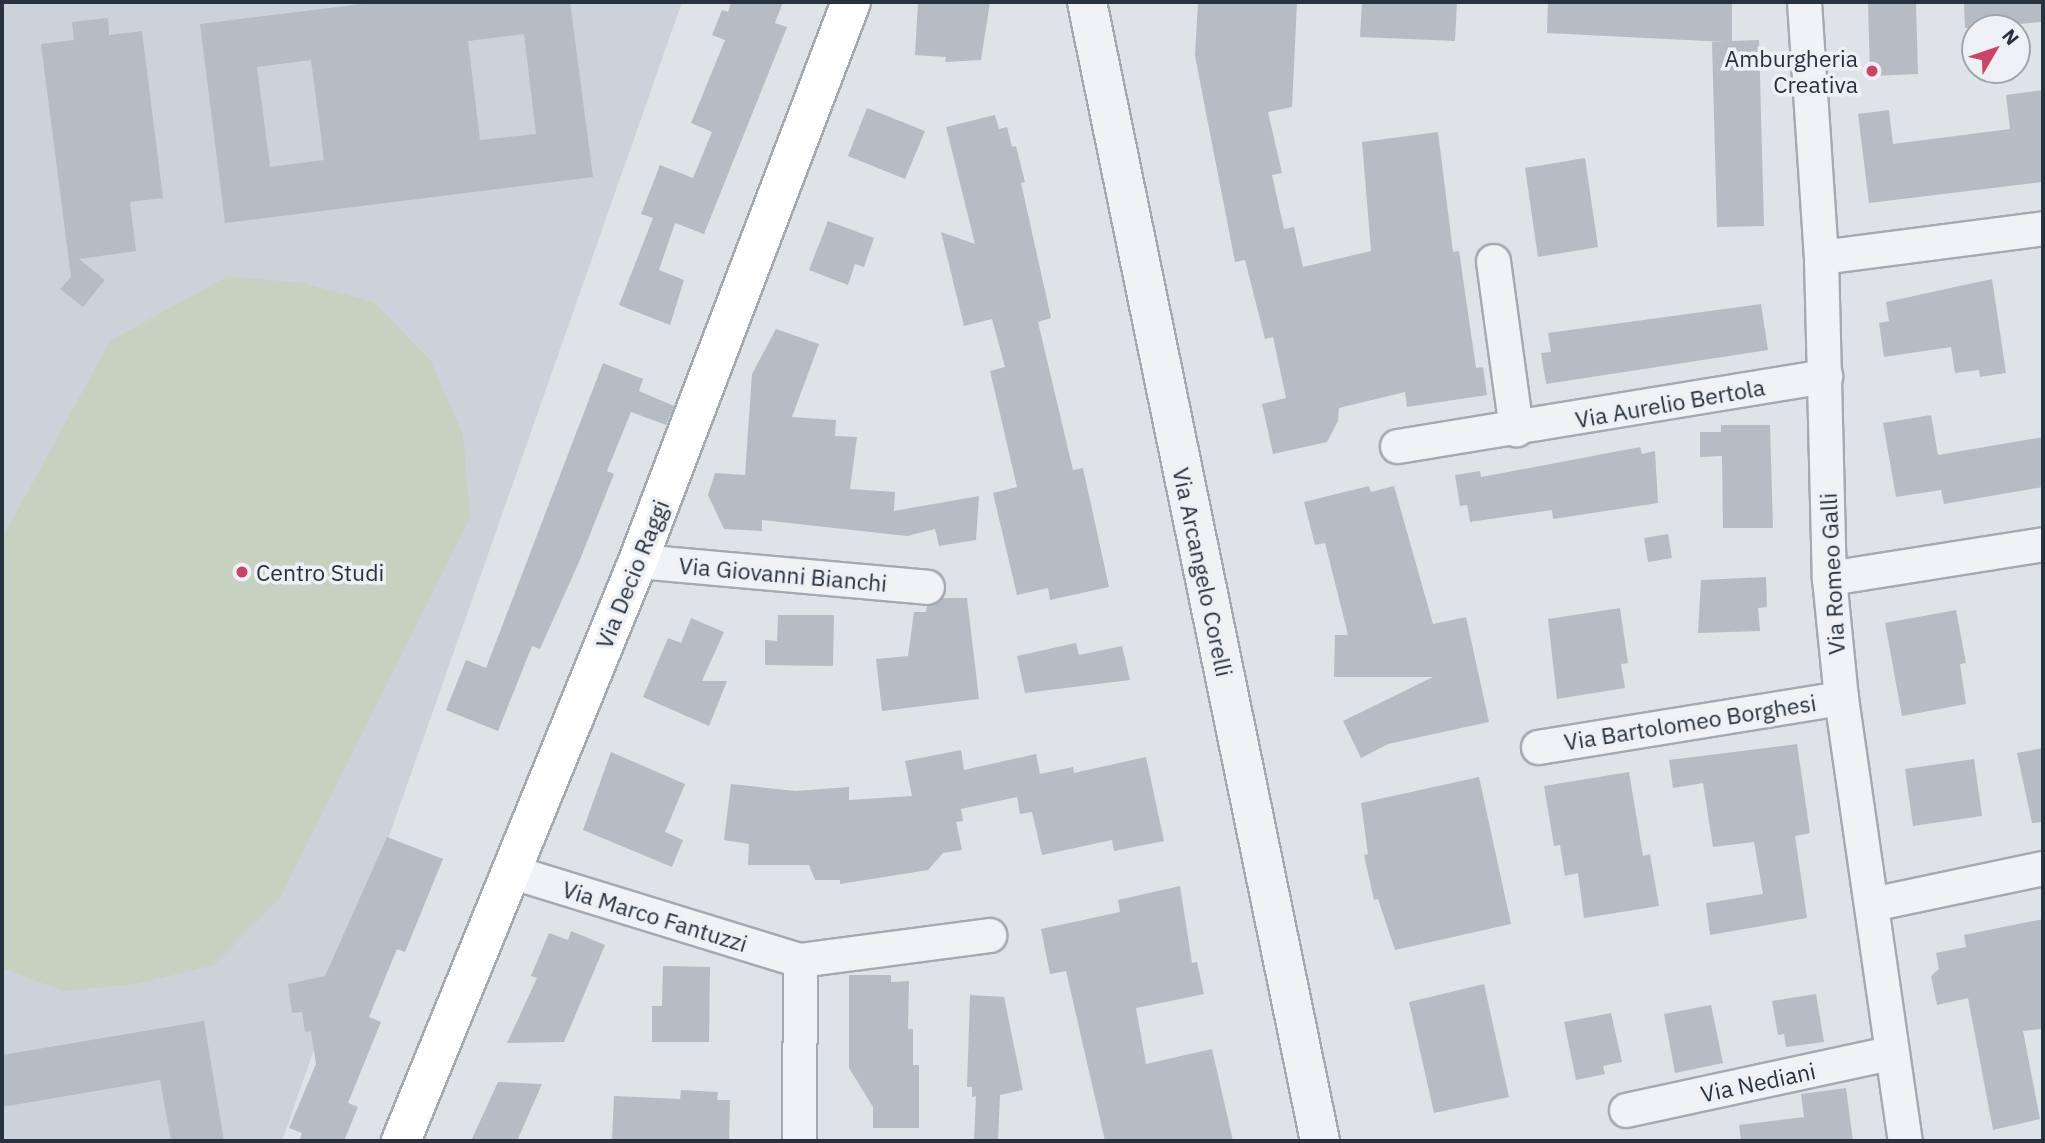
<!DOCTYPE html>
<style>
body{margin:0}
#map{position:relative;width:2045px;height:1143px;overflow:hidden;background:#dee3e7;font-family:"IBM Plex Sans",sans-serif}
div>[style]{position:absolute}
.built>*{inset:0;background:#ccd2d9}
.green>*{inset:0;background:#c6d1bf}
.building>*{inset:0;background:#b5bcc4}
.roads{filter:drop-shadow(2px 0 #a3aab1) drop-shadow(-2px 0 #a3aab1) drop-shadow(0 2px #a3aab1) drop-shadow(0 -2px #a3aab1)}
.minor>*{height:33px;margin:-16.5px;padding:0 16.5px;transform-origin:16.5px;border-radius:16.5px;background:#f0f3f6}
.tertiary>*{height:38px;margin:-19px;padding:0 19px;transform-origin:19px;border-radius:19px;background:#f0f3f6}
.secondary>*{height:38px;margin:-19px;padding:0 19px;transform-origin:19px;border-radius:19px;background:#fff}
.dots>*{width:19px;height:19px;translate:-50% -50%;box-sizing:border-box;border:4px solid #edf1f5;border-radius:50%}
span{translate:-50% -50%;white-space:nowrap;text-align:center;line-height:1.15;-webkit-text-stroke:7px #edf1f5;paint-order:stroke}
.poi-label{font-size:23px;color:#27323e}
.right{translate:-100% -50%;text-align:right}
.left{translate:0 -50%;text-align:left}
.street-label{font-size:23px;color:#27323e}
.frame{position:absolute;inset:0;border:4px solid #27323e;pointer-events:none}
.north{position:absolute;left:1961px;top:14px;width:70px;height:70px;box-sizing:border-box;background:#edf1f5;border:2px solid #9ea5ac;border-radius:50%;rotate:51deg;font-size:19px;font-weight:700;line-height:28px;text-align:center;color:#27323e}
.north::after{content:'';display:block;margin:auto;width:24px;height:32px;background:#cb4468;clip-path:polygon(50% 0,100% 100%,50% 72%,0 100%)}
</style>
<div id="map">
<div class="built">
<div style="clip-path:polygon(2px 2px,682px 2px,282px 1141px,2px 1141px)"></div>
</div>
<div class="green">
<div style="clip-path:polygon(228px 276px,302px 283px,374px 302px,431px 361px,463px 435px,470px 518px,280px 898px,214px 965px,136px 984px,63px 991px,2px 968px,2px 539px,110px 341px)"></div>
</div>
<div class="building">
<div style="clip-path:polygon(evenodd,378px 2px,570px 2px,593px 177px,225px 223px,200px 24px,378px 2px,524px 34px,536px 134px,480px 140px,468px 41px,524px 34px,378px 2px,311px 60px,324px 160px,270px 167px,257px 67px,311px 60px)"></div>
<div style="clip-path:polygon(731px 2px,783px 2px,775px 23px,787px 27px,704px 234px,675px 223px,659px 270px,684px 280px,670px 325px,619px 305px,653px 218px,641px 214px,660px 165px,693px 178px,712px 132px,691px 123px,725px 40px,712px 35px,722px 10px,728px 12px)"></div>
<div style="clip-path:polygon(918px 2px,990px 2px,981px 60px,945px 62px,946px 57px,915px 55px)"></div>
<div style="clip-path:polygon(1198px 2px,1297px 2px,1292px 107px,1268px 112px,1282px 173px,1272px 175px,1284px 229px,1294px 227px,1303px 267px,1371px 251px,1362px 142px,1438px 132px,1453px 252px,1459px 251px,1476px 368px,1483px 367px,1487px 395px,1407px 407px,1405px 392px,1339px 408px,1338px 421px,1327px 442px,1273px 454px,1262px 404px,1286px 398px,1273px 337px,1265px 339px,1245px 260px,1235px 262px,1195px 56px)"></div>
<div style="clip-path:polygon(1362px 2px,1457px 2px,1455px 41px,1360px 37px)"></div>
<div style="clip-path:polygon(1548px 2px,1732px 2px,1732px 41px,1759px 40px,1764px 226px,1717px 227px,1712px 42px,1726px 42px,1547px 33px)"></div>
<div style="clip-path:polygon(1868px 2px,1916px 2px,1918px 74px,1870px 76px)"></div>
<div style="clip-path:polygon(1964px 2px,2043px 2px,2043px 22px,1965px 28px)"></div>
<div style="clip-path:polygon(108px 18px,109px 35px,142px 31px,163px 198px,130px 202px,136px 251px,79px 259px,105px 280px,83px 307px,60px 289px,71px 277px,41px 44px,74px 40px,72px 22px)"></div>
<div style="clip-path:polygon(2043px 90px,2043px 182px,1869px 203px,1858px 114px,1889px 110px,1893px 144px,2010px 129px,2006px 95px)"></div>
<div style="clip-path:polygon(867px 108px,925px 131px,905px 179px,848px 156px)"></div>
<div style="clip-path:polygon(995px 115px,999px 129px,1007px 127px,1012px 147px,1016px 146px,1025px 182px,1021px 183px,1051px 318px,1038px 322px,1073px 470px,1083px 468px,1109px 587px,1050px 600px,1048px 588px,1017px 595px,993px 493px,1017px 487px,990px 371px,1005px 367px,992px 319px,964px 326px,941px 232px,975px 244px,946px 127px)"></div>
<div style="clip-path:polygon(1585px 158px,1598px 247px,1538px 257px,1525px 168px)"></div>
<div style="clip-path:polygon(828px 221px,874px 238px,864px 267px,855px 264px,848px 285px,809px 270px)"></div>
<div style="clip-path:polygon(1992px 279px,2006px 373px,1980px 377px,1979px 370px,1955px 373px,1951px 347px,1884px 357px,1879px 323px,1889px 321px,1886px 302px)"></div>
<div style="clip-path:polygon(1761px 304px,1768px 350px,1546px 384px,1541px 353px,1551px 352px,1548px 333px)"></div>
<div style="clip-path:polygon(776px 329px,819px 344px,792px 417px,836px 420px,835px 436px,857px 437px,850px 489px,895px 492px,894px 511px,979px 496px,976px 540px,939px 546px,935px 529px,907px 536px,762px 520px,762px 531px,724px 529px,708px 495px,715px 473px,745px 475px,752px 374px)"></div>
<div style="clip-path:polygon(603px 363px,643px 379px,639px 391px,674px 406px,666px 425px,631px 412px,607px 471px,614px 474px,579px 562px,540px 649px,532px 646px,498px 731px,446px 710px,466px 660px,486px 668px)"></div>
<div style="clip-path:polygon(1931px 415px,1938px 455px,2043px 437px,2043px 487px,1944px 504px,1941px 490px,1896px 497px,1883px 423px)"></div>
<div style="clip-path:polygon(1721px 425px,1770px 425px,1773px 528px,1723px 528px,1722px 456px,1700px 457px,1700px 432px,1721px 432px)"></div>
<div style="clip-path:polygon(1640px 447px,1642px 454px,1655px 451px,1658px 503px,1553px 519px,1552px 510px,1470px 522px,1467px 505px,1460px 506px,1455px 475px,1480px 471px,1481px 477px)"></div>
<div style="clip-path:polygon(1369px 486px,1371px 492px,1394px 486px,1433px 624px,1466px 617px,1489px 722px,1388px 744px,1361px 758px,1343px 721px,1433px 677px,1334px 677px,1335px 635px,1348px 635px,1325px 543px,1315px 545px,1304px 502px)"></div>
<div style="clip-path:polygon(1668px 534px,1672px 558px,1648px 562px,1644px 538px)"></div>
<div style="clip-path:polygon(1766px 577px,1767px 607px,1758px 608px,1760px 631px,1698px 633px,1701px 580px)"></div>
<div style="clip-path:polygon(943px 598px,967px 598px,979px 699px,882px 711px,876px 659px,908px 656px,914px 612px,926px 612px,927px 606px)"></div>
<div style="clip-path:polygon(1620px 608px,1628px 663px,1621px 664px,1625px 688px,1557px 699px,1548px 619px)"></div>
<div style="clip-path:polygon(1956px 610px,1966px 663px,1960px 664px,1966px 704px,1902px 716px,1885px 623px)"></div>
<div style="clip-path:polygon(778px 615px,834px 615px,833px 666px,765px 665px,765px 640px,777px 641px)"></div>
<div style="clip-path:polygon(691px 618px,724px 632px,702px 681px,727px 681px,709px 726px,643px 697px,668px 638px,681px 643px)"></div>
<div style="clip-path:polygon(1076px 643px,1079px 655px,1122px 646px,1130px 680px,1025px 693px,1017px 656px)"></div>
<div style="clip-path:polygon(1797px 744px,1810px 833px,1795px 836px,1807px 918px,1710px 935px,1706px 903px,1763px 894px,1754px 842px,1713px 847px,1703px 783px,1673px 788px,1669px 760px)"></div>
<div style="clip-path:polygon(2043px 748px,2043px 822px,2032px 823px,2017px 753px)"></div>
<div style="clip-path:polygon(961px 750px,964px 770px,1036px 754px,1040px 774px,1073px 767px,1074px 773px,1146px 757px,1164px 841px,1114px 851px,1112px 840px,1042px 855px,1032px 812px,1020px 814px,1017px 797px,961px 809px,963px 821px,956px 822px,962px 850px,943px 853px,928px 870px,840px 884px,840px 880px,815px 880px,809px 865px,748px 865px,749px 844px,724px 840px,731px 784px,795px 791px,849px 787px,849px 800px,912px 796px,905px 761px)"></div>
<div style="clip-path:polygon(611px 752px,685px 784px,665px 832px,683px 840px,672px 867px,583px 830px)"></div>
<div style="clip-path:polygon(1974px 759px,1982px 816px,1913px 826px,1905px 769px)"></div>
<div style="clip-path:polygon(1629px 772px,1643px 856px,1650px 854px,1659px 906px,1584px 918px,1578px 873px,1565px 876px,1560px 845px,1554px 846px,1544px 786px)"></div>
<div style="clip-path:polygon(1479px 777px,1511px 924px,1395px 950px,1378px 899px,1374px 900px,1364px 855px,1368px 854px,1361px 803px)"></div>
<div style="clip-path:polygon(387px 837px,443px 859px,405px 952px,397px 949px,369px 1017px,381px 1022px,348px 1103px,358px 1107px,344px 1141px,299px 1141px,302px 1133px,289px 1128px,316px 1064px,311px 1031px,305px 1032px,302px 1012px,292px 1013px,288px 984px,325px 976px)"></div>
<div style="clip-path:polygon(1180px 886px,1192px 963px,1197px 962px,1204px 994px,1136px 1008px,1146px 1064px,1212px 1049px,1233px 1141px,1105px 1141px,1066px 971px,1050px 974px,1041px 929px,1120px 912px,1118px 900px)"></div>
<div style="clip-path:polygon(2043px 919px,2043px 1029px,2023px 1031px,2040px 1119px,1993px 1130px,1968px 998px,1937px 1005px,1931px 976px,1939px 969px,1936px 953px,1966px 947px,1964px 935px)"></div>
<div style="clip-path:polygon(571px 931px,605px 945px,564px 1042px,507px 1043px,537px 978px,531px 976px,549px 933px,568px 940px)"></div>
<div style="clip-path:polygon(663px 966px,710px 967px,709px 1042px,652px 1042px,652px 1006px,662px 1006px)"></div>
<div style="clip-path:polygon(849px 975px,891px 975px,891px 982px,909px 981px,908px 1029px,913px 1029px,913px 1065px,919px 1065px,919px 1128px,873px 1128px,873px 1107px,849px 1068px)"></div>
<div style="clip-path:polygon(1484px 984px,1509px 1097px,1434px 1113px,1409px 1002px)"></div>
<div style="clip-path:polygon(1816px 994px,1824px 1042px,1786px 1047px,1784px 1034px,1778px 1035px,1772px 1001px)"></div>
<div style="clip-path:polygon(970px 995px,1004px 997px,1023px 1090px,1000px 1095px,998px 1141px,974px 1141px,976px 1096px,972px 1097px,972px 1087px,967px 1087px)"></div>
<div style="clip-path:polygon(1711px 1005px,1723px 1063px,1675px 1073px,1664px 1014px)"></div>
<div style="clip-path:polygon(1611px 1013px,1622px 1062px,1603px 1066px,1605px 1074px,1576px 1080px,1564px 1022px)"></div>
<div style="clip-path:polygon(204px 1021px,224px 1141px,171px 1141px,160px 1080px,2px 1107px,2px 1055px)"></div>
<div style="clip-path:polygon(498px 1082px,542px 1084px,517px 1141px,471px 1141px)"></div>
<div style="clip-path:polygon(1846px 1088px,1853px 1141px,1741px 1141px,1739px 1125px,1804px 1117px,1801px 1094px)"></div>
<div style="clip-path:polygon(681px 1090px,718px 1092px,717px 1100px,730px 1100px,729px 1141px,612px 1141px,614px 1096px,680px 1099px)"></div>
</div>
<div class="roads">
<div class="minor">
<div style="left:1804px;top:2px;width:256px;rotate:86.2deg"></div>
<div style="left:1821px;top:257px;width:321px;rotate:88.6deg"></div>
<div style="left:1829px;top:578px;width:121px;rotate:84.3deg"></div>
<div style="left:1841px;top:698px;width:448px;rotate:81.8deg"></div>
<div style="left:1821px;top:257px;width:224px;rotate:-7.4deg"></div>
<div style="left:1493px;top:261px;width:170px;rotate:82.2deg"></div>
<div style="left:1397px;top:446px;width:434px;rotate:-9.3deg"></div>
<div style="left:638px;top:561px;width:290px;rotate:5.1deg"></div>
<div style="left:1829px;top:578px;width:217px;rotate:-9deg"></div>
<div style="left:1538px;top:747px;width:307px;rotate:-9.2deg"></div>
<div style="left:510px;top:871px;width:303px;rotate:17.1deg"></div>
<div style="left:800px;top:960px;width:191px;rotate:-7.5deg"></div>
<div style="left:1872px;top:904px;width:175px;rotate:-11.9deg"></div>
<div style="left:1626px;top:1110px;width:270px;rotate:-12.2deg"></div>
<div style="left:799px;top:1141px;width:181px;rotate:-89.7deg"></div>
</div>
<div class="tertiary">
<div style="left:1087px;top:2px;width:1163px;rotate:78.44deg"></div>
</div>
<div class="secondary">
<div style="left:401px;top:1141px;width:627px;rotate:-67.77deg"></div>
<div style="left:638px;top:561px;width:598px;rotate:-69.14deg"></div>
</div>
</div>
<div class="dots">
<div style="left:1872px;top:71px;background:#cb4468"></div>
<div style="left:242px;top:572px;background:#cb4468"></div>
</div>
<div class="poi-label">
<span class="right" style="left:1858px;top:71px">Amburgheria<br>Creativa</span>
<span class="left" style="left:256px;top:572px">Centro Studi</span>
</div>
<div class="street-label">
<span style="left:1670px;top:403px;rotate:-10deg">Via Aurelio Bertola</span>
<span style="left:1203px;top:572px;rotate:78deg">Via Arcangelo Corelli</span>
<span style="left:632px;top:574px;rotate:-68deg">Via Decio Raggi</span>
<span style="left:783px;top:574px;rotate:5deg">Via Giovanni Bianchi</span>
<span style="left:1832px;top:574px;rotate:-93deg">Via Romeo Galli</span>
<span style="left:1690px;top:722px;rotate:-9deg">Via Bartolomeo Borghesi</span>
<span style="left:655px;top:916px;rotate:17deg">Via Marco Fantuzzi</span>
<span style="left:1758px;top:1082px;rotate:-12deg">Via Nediani</span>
</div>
<div class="frame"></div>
<div class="north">N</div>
</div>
